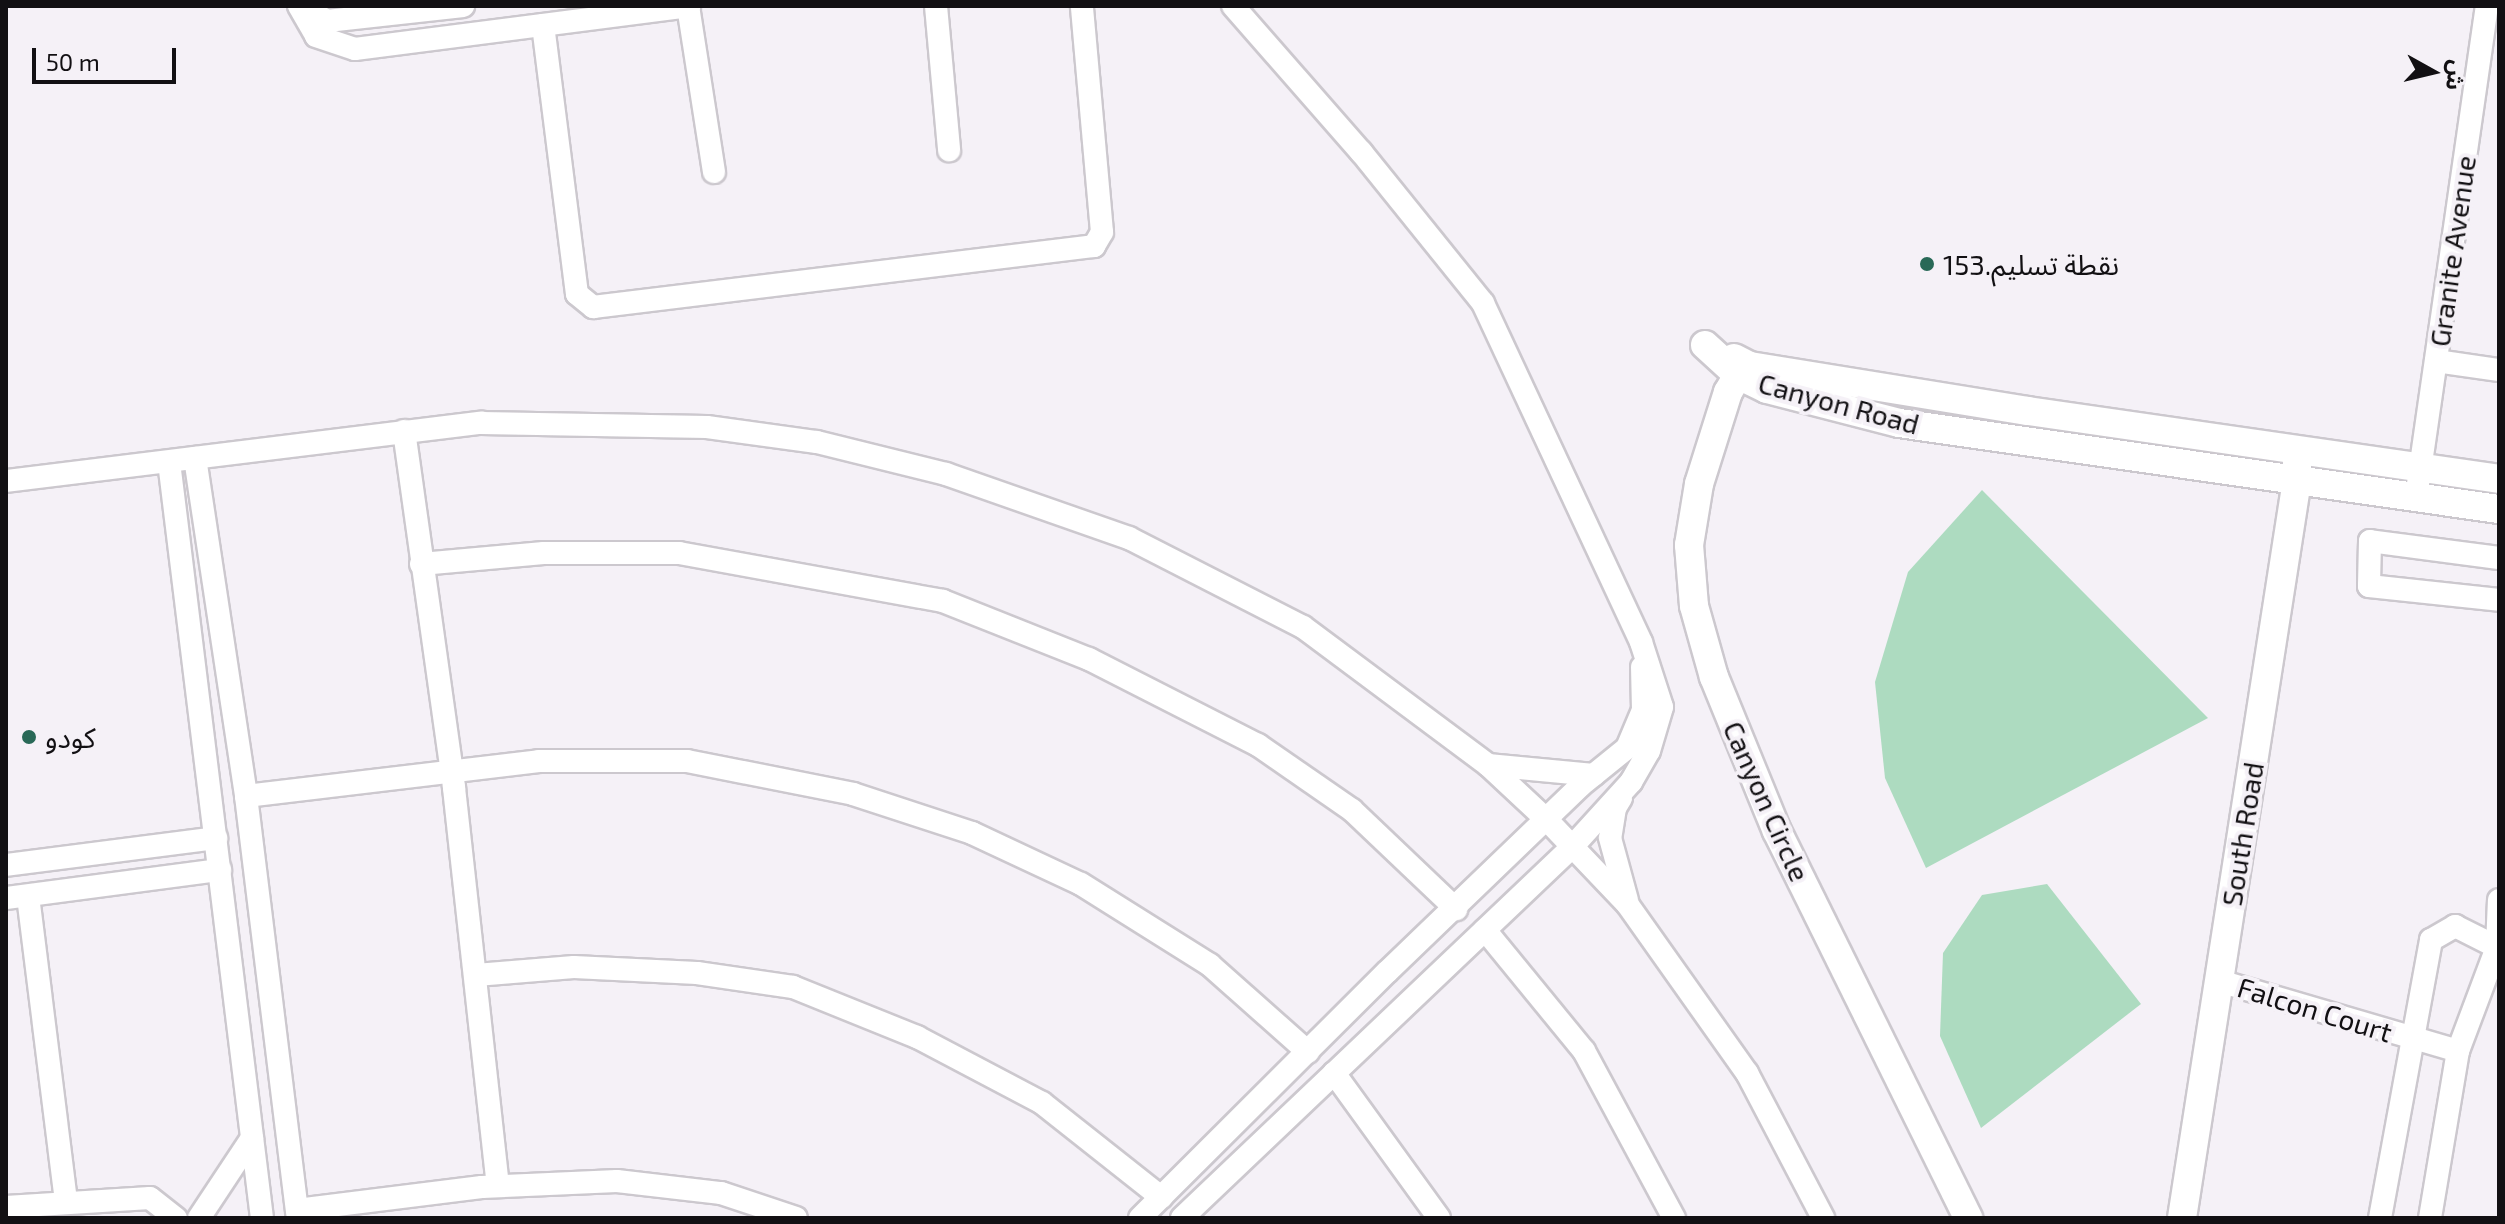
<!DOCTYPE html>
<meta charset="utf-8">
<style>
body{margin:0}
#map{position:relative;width:2505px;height:1224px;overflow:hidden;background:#f5f1f7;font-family:"Exo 2","Noto Sans Arabic",sans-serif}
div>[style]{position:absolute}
.green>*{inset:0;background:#addbc0}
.roads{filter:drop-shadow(2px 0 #ccc8ce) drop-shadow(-2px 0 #ccc8ce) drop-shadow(0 2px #ccc8ce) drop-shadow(0 -2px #ccc8ce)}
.minor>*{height:22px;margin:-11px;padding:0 11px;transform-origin:11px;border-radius:11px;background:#fff}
.major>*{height:28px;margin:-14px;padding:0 14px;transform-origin:14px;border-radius:14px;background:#fff}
.dots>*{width:22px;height:22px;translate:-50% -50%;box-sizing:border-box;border:4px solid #f5f1f7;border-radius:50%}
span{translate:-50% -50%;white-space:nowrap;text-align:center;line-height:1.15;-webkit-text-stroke:8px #f5f1f7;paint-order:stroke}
.street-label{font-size:28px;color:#121013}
.poi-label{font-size:28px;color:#121013}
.left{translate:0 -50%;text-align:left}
.frame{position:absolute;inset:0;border:8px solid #121013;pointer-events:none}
.north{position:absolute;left:2393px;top:32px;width:80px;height:80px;-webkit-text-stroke:6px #f5f1f7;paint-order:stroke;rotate:98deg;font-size:22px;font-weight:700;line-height:32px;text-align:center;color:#121013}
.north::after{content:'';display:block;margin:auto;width:28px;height:36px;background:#121013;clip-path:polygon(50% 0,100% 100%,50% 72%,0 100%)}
.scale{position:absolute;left:32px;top:48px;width:144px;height:36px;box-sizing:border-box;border:4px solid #121013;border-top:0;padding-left:10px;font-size:24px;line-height:28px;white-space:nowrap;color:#121013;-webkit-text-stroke:6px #f5f1f7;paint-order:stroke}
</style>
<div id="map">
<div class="green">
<div style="clip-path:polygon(1982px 490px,2208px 718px,1926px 868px,1885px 778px,1875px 682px,1908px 572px)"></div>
<div style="clip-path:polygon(2047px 884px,2141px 1004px,1981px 1128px,1940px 1036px,1943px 953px,1982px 895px)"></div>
</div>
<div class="roads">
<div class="minor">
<div style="left:299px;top:6px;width:34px;rotate:60deg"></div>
<div style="left:316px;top:36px;width:41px;rotate:18.4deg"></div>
<div style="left:355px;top:49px;width:337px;rotate:-7.3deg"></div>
<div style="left:303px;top:6px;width:28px;rotate:32deg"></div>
<div style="left:327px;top:21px;width:137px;rotate:-6.3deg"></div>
<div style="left:688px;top:6px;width:168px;rotate:81.1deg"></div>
<div style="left:936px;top:6px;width:145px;rotate:84.8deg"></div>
<div style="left:543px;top:25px;width:271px;rotate:82.8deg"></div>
<div style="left:577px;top:294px;width:21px;rotate:39deg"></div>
<div style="left:593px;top:307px;width:505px;rotate:-6.94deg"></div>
<div style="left:1094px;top:246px;width:16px;rotate:-60deg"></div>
<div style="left:1102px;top:232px;width:227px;rotate:-95.1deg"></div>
<div style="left:2436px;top:361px;width:64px;rotate:8.1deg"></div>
<div style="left:404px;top:431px;width:360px;rotate:82deg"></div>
<div style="left:454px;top:788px;width:400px;rotate:83.7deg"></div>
<div style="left:195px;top:458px;width:342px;rotate:81.4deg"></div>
<div style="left:246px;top:796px;width:425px;rotate:83deg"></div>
<div style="left:169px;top:462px;width:762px;rotate:82.99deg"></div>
<div style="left:6px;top:481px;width:479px;rotate:-7deg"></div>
<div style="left:481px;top:423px;width:226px;rotate:1deg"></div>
<div style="left:707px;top:427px;width:111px;rotate:7.8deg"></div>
<div style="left:817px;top:442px;width:133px;rotate:13.9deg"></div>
<div style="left:946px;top:474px;width:194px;rotate:19.3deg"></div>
<div style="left:1129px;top:538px;width:195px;rotate:27.1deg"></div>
<div style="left:1303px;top:627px;width:231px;rotate:36.7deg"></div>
<div style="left:1488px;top:765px;width:82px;rotate:43deg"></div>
<div style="left:1548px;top:821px;width:116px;rotate:46.4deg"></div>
<div style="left:1628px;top:905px;width:206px;rotate:54.7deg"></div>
<div style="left:1747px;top:1073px;width:164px;rotate:62.3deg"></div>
<div style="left:2418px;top:484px;width:483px;rotate:-81.8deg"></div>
<div style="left:2499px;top:558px;width:130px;rotate:-172.5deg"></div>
<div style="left:2370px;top:541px;width:45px;rotate:91.3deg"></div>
<div style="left:2369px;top:586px;width:131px;rotate:6.1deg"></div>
<div style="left:421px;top:564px;width:123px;rotate:-5.1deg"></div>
<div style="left:544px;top:553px;width:135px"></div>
<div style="left:679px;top:553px;width:268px;rotate:10.3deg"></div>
<div style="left:943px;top:601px;width:157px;rotate:21.7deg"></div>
<div style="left:1089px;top:659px;width:190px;rotate:27deg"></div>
<div style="left:1258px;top:745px;width:114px;rotate:34.7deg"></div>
<div style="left:1352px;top:810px;width:144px;rotate:43.6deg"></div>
<div style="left:1488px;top:765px;width:106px;rotate:5.4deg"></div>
<div style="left:246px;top:796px;width:295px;rotate:-6.8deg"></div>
<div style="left:539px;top:761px;width:148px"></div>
<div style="left:687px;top:761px;width:169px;rotate:11.2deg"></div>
<div style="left:853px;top:794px;width:125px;rotate:18.1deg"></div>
<div style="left:972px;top:833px;width:120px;rotate:25.1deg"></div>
<div style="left:1081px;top:884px;width:152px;rotate:32.1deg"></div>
<div style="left:1210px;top:965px;width:131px;rotate:41.6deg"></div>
<div style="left:1621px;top:798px;width:12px;rotate:121deg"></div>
<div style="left:1615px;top:808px;width:30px;rotate:99deg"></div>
<div style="left:1610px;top:838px;width:64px;rotate:74.7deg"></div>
<div style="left:6px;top:865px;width:212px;rotate:-7.3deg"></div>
<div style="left:28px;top:896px;width:308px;rotate:82.9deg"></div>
<div style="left:6px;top:898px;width:216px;rotate:-7.5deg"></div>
<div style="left:1485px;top:930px;width:156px;rotate:50.7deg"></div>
<div style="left:1584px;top:1051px;width:190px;rotate:61.7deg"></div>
<div style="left:476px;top:975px;width:98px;rotate:-4.7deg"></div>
<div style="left:574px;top:967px;width:123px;rotate:2.8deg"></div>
<div style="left:697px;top:973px;width:97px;rotate:8.3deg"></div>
<div style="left:793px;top:987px;width:134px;rotate:22deg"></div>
<div style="left:917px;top:1037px;width:141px;rotate:27.8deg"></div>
<div style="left:1042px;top:1103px;width:152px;rotate:38.3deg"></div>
<div style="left:2219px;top:981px;width:249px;rotate:16.3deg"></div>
<div style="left:1334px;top:1073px;width:179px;rotate:54.1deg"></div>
<div style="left:6px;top:1207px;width:144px;rotate:-3.6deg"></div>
<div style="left:150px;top:1198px;width:33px;rotate:38deg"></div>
<div style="left:297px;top:1210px;width:186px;rotate:-7.1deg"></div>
<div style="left:482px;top:1187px;width:135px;rotate:-2.5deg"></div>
<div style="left:617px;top:1181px;width:105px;rotate:6.6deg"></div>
<div style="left:721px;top:1193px;width:79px;rotate:18.4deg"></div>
<div style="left:199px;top:1218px;width:96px;rotate:-56.5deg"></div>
<div style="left:1140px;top:1218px;width:349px;rotate:-44.9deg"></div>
<div style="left:1387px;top:972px;width:268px;rotate:-43.9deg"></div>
<div style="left:1580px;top:786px;width:60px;rotate:-39deg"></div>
<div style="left:1627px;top:748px;width:41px;rotate:-67.2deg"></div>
<div style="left:1643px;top:710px;width:43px;rotate:-91.3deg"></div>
<div style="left:1182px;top:1218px;width:538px;rotate:-43.57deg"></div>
<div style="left:1572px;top:847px;width:88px;rotate:-47.8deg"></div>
<div style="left:1631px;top:782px;width:36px;rotate:-60deg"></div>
<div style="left:1649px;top:751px;width:46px;rotate:-73.5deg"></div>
<div style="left:1662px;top:707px;width:68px;rotate:-107.9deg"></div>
<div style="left:1641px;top:642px;width:374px;rotate:-115deg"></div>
<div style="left:1483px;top:303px;width:194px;rotate:-128.9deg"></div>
<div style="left:1361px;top:152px;width:194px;rotate:-131.2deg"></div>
<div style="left:2380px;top:1218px;width:283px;rotate:-79.6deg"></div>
<div style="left:2431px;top:940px;width:28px;rotate:-30deg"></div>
<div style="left:2455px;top:926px;width:47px;rotate:26.6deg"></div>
<div style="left:2430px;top:1218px;width:169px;rotate:-80.5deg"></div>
<div style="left:2458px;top:1051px;width:111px;rotate:-69.4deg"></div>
<div style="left:2497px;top:947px;width:47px;rotate:-87.6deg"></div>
</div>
<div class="major">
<div style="left:1705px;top:345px;width:45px;rotate:42.3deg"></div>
<div style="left:1738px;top:375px;width:32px;rotate:26deg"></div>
<div style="left:1767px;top:389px;width:136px;rotate:14.4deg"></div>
<div style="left:1899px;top:423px;width:606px;rotate:8.16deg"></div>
<div style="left:1734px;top:358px;width:18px;rotate:27deg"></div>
<div style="left:1750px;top:366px;width:282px;rotate:9.2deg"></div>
<div style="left:2028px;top:411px;width:476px;rotate:8.2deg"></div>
<div style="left:1750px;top:366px;width:15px;rotate:143deg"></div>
<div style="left:1738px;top:375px;width:20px;rotate:120deg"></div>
<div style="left:1728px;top:392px;width:96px;rotate:107.5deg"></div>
<div style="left:1699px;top:484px;width:62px;rotate:99.3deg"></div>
<div style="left:1689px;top:545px;width:61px;rotate:85.3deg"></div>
<div style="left:1694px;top:606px;width:74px;rotate:74.3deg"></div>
<div style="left:1714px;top:677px;width:166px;rotate:67.8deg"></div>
<div style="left:1777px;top:831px;width:432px;rotate:63.7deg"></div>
<div style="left:2182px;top:1218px;width:747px;rotate:-81.14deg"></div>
<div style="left:2297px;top:480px;width:17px;rotate:-90deg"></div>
</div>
</div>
<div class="dots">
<div style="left:1927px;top:264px;background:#296957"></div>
<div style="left:29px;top:737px;background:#296957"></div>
</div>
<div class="street-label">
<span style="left:2452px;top:251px;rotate:-82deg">Granite Avenue</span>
<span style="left:1839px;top:403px;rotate:15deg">Canyon Road</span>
<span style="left:1767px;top:801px;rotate:66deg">Canyon Circle</span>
<span style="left:2242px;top:834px;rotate:-81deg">South Road</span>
<span style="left:2315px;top:1009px;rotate:17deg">Falcon Court</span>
</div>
<div class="poi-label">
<span class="left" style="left:1943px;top:264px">نقطة تسليم.153</span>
<span class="left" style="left:45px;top:737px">كودو</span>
</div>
<div class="frame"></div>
<div class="north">ش</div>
<div class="scale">50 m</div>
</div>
